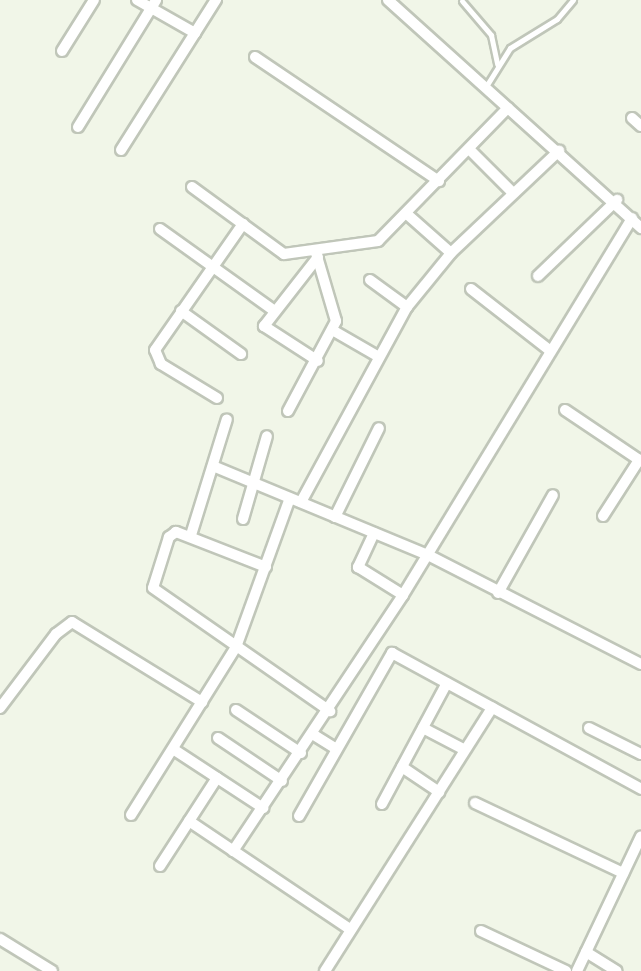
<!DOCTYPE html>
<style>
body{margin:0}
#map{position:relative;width:641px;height:971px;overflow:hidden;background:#f1f6e8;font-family:Jost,sans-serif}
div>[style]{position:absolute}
.roads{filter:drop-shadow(2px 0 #c0c6b9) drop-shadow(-2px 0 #c0c6b9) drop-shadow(0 2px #c0c6b9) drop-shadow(0 -2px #c0c6b9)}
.lane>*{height:5px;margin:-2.5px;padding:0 2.5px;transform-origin:2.5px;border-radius:2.5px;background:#fff}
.street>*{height:10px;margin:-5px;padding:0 5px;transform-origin:5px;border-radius:5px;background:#fff}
span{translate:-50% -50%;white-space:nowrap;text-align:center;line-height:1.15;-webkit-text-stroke:7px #fff;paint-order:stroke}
</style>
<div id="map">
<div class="roads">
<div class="lane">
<div style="left:462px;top:1px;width:45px;rotate:49.5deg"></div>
<div style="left:491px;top:35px;width:30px;rotate:78deg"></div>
<div style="left:485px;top:88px;width:47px;rotate:-58deg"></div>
<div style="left:510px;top:48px;width:55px;rotate:-31.7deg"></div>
<div style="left:557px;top:19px;width:25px;rotate:-50deg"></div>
</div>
<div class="street">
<div style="left:137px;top:0;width:67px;rotate:29.6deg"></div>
<div style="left:388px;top:0;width:341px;rotate:42deg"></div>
<div style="left:62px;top:51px;width:60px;rotate:-57.9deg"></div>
<div style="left:255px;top:57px;width:222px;rotate:34deg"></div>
<div style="left:632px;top:118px;width:12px;rotate:42deg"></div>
<div style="left:78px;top:127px;width:149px;rotate:-58.4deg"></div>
<div style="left:469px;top:149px;width:61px;rotate:45deg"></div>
<div style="left:121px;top:150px;width:178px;rotate:-57.7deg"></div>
<div style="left:192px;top:187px;width:114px;rotate:36.1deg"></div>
<div style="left:284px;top:254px;width:95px;rotate:-7.9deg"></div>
<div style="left:378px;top:241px;width:186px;rotate:-45.7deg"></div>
<div style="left:408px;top:215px;width:57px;rotate:41.5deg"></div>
<div style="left:160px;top:229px;width:139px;rotate:35.6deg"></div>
<div style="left:318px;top:257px;width:88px;rotate:128deg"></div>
<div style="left:264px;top:326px;width:64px;rotate:32.9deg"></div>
<div style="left:538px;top:276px;width:110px;rotate:-43.9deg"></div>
<div style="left:370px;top:280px;width:46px;rotate:36.1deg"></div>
<div style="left:471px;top:289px;width:98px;rotate:37.9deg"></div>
<div style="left:181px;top:311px;width:74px;rotate:35.6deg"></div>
<div style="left:334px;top:331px;width:52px;rotate:30deg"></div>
<div style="left:217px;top:398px;width:66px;rotate:-148.7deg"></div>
<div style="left:161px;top:364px;width:15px;rotate:-113deg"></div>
<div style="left:155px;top:350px;width:154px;rotate:-55.1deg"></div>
<div style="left:565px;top:410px;width:92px;rotate:33.9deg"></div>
<div style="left:288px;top:411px;width:102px;rotate:-61.9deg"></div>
<div style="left:336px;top:321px;width:71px;rotate:-106.4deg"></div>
<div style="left:213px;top:466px;width:233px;rotate:22.5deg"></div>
<div style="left:428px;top:555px;width:239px;rotate:27.1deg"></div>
<div style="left:301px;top:502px;width:222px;rotate:-61.5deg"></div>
<div style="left:407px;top:307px;width:70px;rotate:-50.8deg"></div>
<div style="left:451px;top:253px;width:149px;rotate:-43.4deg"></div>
<div style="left:603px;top:516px;width:67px;rotate:-57.3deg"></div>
<div style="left:335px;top:517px;width:99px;rotate:-63.7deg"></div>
<div style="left:243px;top:519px;width:86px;rotate:-73.9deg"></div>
<div style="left:374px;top:533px;width:38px;rotate:115deg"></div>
<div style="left:358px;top:567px;width:53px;rotate:31.9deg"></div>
<div style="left:191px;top:535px;width:121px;rotate:-72.8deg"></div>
<div style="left:266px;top:567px;width:97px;rotate:-158.7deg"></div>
<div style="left:176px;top:532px;width:9px;rotate:144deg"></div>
<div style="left:169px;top:537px;width:53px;rotate:107.4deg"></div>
<div style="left:153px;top:588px;width:216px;rotate:34.8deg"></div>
<div style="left:498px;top:593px;width:112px;rotate:-60.7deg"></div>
<div style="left:0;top:708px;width:93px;rotate:-52.9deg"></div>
<div style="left:56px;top:634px;width:20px;rotate:-37deg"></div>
<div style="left:72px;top:622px;width:153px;rotate:31.6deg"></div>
<div style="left:236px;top:710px;width:78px;rotate:33.5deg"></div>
<div style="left:423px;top:728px;width:47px;rotate:27.6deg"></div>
<div style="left:589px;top:728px;width:58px;rotate:26.6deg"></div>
<div style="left:314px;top:735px;width:26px;rotate:32deg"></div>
<div style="left:218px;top:738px;width:77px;rotate:33.9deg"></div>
<div style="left:173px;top:749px;width:108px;rotate:33.2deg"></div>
<div style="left:402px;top:767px;width:45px;rotate:34deg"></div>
<div style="left:475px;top:803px;width:164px;rotate:25.3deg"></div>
<div style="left:382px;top:804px;width:137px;rotate:-61.8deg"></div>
<div style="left:131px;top:815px;width:198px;rotate:-58deg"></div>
<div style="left:236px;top:647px;width:158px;rotate:-70.1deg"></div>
<div style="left:299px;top:816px;width:188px;rotate:-60.3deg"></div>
<div style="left:392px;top:653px;width:284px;rotate:28.6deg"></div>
<div style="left:189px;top:821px;width:195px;rotate:33.9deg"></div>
<div style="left:233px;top:851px;width:307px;rotate:-56.4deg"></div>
<div style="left:403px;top:595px;width:441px;rotate:-58.7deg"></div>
<div style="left:160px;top:866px;width:105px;rotate:-57.1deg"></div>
<div style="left:481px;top:931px;width:94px;rotate:25.2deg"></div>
<div style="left:0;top:939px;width:61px;rotate:31.6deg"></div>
<div style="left:586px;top:952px;width:36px;rotate:32deg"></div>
<div style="left:325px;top:971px;width:312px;rotate:-57.6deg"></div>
<div style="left:577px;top:971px;width:149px;rotate:-64.6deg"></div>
</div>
</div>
</div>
